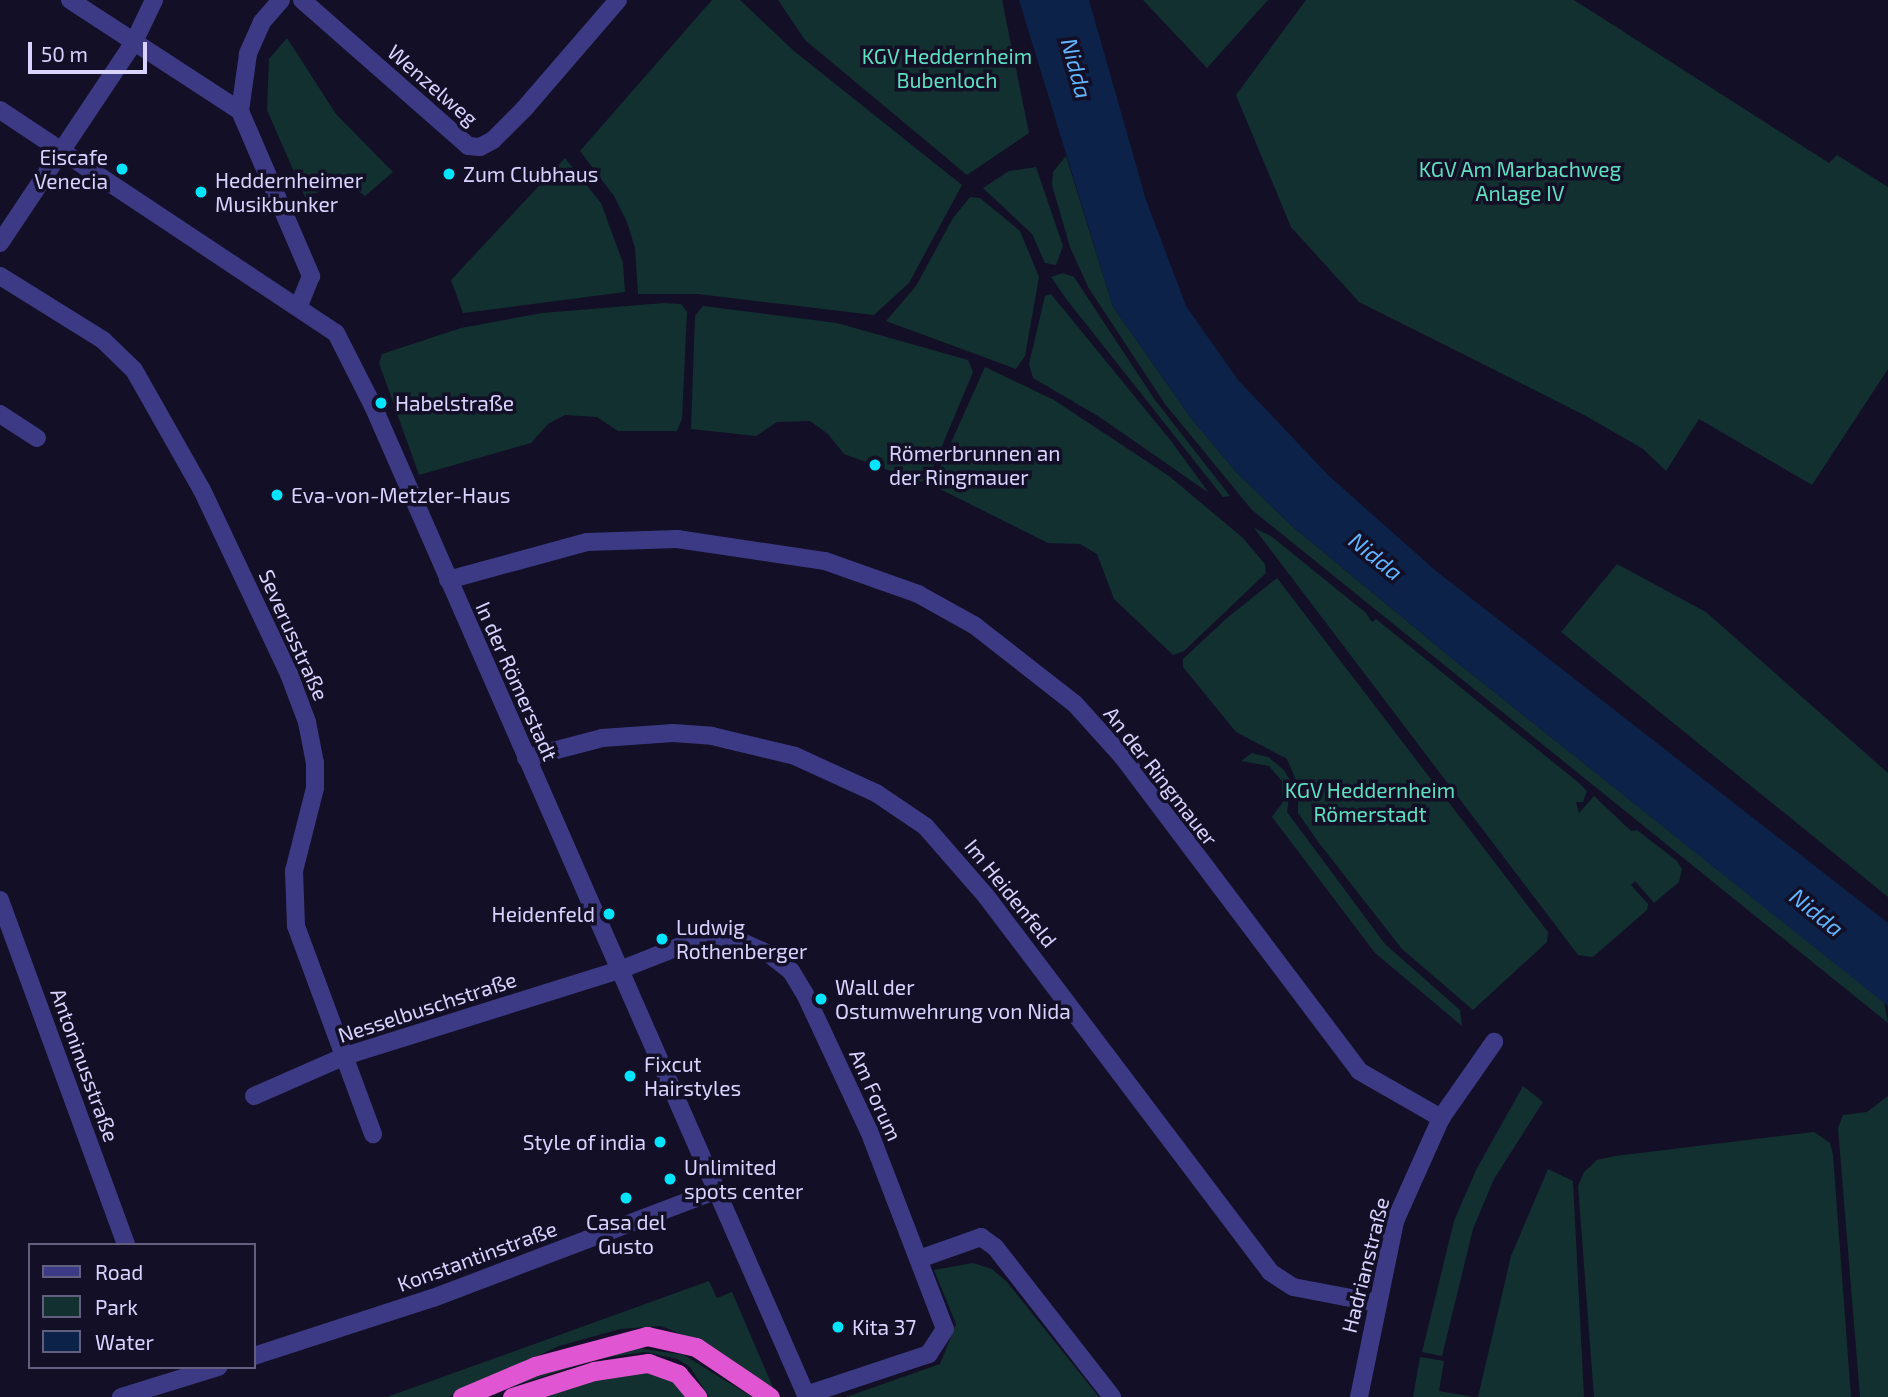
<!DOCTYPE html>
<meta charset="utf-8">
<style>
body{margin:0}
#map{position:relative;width:1888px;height:1397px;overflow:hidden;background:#130f26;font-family:"Exo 2",sans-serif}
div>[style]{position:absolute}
.green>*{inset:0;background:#12302f}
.water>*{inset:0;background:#0c2248}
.minor>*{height:18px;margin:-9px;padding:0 9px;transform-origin:9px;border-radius:9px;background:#3d3a85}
.tertiary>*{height:18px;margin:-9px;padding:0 9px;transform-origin:9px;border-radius:9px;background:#3d3a85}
.trunk>*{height:19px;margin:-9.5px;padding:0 9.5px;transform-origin:9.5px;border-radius:9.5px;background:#e055d1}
.dots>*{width:19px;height:19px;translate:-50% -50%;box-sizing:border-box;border:4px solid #130f26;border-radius:50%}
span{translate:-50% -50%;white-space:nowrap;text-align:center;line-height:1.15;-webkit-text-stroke:7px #130f26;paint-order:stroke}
.park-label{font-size:21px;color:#5fe0c0}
.street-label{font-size:21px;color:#d9d4ff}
.poi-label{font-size:21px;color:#d9d4ff}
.right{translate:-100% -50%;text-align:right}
.left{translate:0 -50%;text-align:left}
.water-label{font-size:23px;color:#62b6ff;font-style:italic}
.legend{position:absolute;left:28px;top:1243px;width:228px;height:126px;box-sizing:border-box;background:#130f26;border:2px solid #625e7d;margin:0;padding:9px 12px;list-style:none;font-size:21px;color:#d9d4ff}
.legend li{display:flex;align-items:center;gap:14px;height:35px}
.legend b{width:35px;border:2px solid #625e7d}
.scale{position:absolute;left:28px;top:42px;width:119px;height:32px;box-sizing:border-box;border:4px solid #d9d4ff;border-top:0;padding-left:9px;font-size:21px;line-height:24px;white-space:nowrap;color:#d9d4ff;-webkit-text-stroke:5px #130f26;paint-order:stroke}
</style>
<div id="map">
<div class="green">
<div style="clip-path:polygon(712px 0,740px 0,794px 51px,962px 185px,909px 283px,874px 315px,698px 294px,638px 294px,635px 248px,627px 222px,614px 196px,580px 151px)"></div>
<div style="clip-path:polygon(778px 0,1002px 0,1029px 133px,967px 175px,805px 40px)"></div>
<div style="clip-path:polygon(1143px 0,1268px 0,1207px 68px)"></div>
<div style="clip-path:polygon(1306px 0,1574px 0,1829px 163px,1837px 155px,1888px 187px,1888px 369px,1812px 485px,1699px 419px,1666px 471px,1643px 449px,1586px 416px,1359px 302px,1291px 227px,1236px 95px)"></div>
<div style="clip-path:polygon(287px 38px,336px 114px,393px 172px,365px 196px,346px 182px,305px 197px,267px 110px,269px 59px)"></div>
<div style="clip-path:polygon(1066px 156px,1113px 307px,1191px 418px,1237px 473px,1293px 527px,1454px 660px,1884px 1002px,1888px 1023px,1252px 510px,1165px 404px,1088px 287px,1070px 247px,1052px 185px,1053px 172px)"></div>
<div style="clip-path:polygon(565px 158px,601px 203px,623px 263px,625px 292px,463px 313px,451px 280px)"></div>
<div style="clip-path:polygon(1036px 167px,1063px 246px,1056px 265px,1045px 263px,1032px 234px,983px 188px,1009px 171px)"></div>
<div style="clip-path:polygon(970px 197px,980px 198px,1020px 231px,1039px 277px,1025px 356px,1016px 369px,886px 321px,916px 286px,953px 218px)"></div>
<div style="clip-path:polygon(1063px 273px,1074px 277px,1155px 400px,1230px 496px,1223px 497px,1067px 300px,1051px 277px)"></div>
<div style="clip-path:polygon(1051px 294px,1171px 441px,1209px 493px,1098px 416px,1033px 378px,1029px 364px,1045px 296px)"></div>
<div style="clip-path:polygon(664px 303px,681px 304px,687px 312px,682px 419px,677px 431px,618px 431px,597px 417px,565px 415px,548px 424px,531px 443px,419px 475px,379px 363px,382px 354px,461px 328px,542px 313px)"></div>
<div style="clip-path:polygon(703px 306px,837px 323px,968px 360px,973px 372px,929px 477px,921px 482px,844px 454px,828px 434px,810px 421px,777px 422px,756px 436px,691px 429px,695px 316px)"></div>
<div style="clip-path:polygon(985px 367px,1054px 400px,1169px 476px,1243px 538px,1265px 564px,1266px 573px,1184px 651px,1173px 655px,1114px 599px,1097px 554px,1080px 544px,1048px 543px,932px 485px)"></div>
<div style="clip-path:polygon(1254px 528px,1271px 536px,1366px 613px,1372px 622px,1376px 619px,1579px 783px,1587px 791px,1583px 802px,1576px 802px,1579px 813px,1594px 796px,1631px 831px,1637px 830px,1677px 861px,1682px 869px,1679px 882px,1654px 903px,1635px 881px,1631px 885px,1648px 904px,1647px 910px,1593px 957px,1578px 955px)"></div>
<div style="clip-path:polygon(1617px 564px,1706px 612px,1888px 773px,1888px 897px,1561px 632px)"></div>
<div style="clip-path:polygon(1277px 578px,1548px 932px,1547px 942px,1473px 1010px,1402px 949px,1319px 843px,1298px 813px,1298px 785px,1287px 759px,1236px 732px,1183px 667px,1183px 659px,1227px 618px)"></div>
<div style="clip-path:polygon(1252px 753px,1268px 757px,1284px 770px,1291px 782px,1287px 812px,1385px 944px,1460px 1010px,1462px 1026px,1375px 953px,1272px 817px,1283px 802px,1282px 781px,1269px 766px,1241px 761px)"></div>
<div style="clip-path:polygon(1523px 1086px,1543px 1102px,1494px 1179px,1473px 1229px,1442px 1356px,1422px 1352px,1454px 1221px,1476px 1170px)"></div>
<div style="clip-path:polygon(1888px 1096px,1888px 1397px,1860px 1397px,1838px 1128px,1843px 1115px,1867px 1112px)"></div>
<div style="clip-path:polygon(1814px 1132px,1830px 1143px,1833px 1155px,1851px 1397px,1594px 1397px,1578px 1186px,1584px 1172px,1597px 1160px,1615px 1156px)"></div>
<div style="clip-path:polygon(1548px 1169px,1573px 1181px,1584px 1397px,1478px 1397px,1511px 1256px)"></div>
<div style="clip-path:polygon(973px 1263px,992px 1269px,1007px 1282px,1099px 1397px,846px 1397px,940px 1364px,956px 1324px,934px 1270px)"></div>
<div style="clip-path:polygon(709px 1281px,717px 1298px,732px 1292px,775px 1392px,702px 1343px,661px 1326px,620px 1329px,559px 1346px,448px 1397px,387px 1397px)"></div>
<div style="clip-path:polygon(638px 1348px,684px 1355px,752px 1397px,709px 1397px,690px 1367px,677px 1359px,645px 1352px,597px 1359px,480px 1397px,543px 1373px)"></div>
<div style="clip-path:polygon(1420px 1357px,1444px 1361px,1439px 1391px,1473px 1397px,1413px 1397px)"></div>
<div style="clip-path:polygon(649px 1372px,671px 1377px,690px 1397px,536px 1397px,594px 1378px)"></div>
</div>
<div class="water">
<div style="clip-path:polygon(1019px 0,1089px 0,1146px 200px,1186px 306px,1238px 380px,1329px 476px,1436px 571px,1888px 923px,1888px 1006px,1454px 660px,1293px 527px,1237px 473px,1191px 418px,1113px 307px)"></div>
</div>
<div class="minor">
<div style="left:70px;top:0;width:203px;rotate:33.1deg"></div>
<div style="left:281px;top:0;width:29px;rotate:131deg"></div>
<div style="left:262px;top:22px;width:35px;rotate:114deg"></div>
<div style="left:248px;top:54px;width:58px;rotate:98deg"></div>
<div style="left:240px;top:111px;width:180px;rotate:66.7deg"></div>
<div style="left:311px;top:276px;width:32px;rotate:112deg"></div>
<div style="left:302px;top:0;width:221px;rotate:41.3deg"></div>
<div style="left:468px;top:146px;width:12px;rotate:5deg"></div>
<div style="left:480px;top:147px;width:15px;rotate:-28deg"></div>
<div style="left:493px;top:140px;width:44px;rotate:-45deg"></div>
<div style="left:524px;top:109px;width:144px;rotate:-49.2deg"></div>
<div style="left:0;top:243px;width:242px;rotate:-56.3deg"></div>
<div style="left:134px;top:42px;width:47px;rotate:-64.5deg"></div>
<div style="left:0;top:276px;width:121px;rotate:31.9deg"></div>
<div style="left:103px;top:340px;width:43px;rotate:44.1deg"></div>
<div style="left:134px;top:370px;width:138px;rotate:60.5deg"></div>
<div style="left:202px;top:490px;width:204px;rotate:64.7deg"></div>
<div style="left:289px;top:674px;width:51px;rotate:69.4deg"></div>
<div style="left:307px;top:722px;width:42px;rotate:79deg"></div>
<div style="left:315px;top:763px;width:25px;rotate:90deg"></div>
<div style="left:315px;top:788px;width:86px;rotate:104.2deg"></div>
<div style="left:294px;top:871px;width:55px;rotate:87.9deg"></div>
<div style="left:296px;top:926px;width:222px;rotate:69.7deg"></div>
<div style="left:0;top:414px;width:44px;rotate:33deg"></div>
<div style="left:448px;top:580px;width:144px;rotate:-15.3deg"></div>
<div style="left:587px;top:542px;width:90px;rotate:-1.9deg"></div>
<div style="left:677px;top:539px;width:150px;rotate:8.5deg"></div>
<div style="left:825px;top:561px;width:99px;rotate:19.5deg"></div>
<div style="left:918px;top:594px;width:64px;rotate:29deg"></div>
<div style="left:974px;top:625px;width:128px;rotate:38deg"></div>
<div style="left:1075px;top:704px;width:70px;rotate:47.9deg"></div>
<div style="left:1122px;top:756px;width:394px;rotate:53deg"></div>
<div style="left:1359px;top:1071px;width:95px;rotate:29.8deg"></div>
<div style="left:526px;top:758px;width:79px;rotate:-14.7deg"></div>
<div style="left:602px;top:738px;width:71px;rotate:-4deg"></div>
<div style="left:673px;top:733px;width:39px;rotate:4deg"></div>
<div style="left:712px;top:736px;width:85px;rotate:13.5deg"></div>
<div style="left:795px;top:756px;width:89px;rotate:24.6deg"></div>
<div style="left:876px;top:793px;width:59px;rotate:34deg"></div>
<div style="left:925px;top:826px;width:93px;rotate:48.9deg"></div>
<div style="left:986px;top:896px;width:471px;rotate:52.9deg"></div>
<div style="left:1270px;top:1272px;width:27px;rotate:33deg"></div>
<div style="left:1293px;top:1287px;width:86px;rotate:10.8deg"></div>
<div style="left:0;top:900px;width:367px;rotate:69.9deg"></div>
<div style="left:254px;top:1096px;width:99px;rotate:-23.7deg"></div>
<div style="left:345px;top:1056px;width:285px;rotate:-17.4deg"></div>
<div style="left:617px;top:971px;width:66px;rotate:-21.5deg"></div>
<div style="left:678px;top:947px;width:34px;rotate:-12deg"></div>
<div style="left:711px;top:940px;width:31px;rotate:4deg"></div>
<div style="left:742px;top:942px;width:30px;rotate:24deg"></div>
<div style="left:769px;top:954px;width:28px;rotate:38deg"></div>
<div style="left:791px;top:971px;width:27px;rotate:59deg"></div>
<div style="left:805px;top:994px;width:151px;rotate:65deg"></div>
<div style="left:869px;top:1131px;width:212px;rotate:69deg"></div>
<div style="left:945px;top:1329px;width:30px;rotate:123deg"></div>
<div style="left:929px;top:1354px;width:130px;rotate:161.6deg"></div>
<div style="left:919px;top:1259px;width:66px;rotate:-19.5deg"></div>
<div style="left:981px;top:1237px;width:17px;rotate:36deg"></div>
<div style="left:995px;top:1247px;width:190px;rotate:52deg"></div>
<div style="left:254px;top:1356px;width:188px;rotate:-18deg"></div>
<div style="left:433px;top:1298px;width:301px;rotate:-20.8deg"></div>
<div style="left:121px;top:1397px;width:102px;rotate:-17.2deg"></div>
<div style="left:1359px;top:1397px;width:180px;rotate:-78.4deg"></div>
<div style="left:1395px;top:1221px;width:113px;rotate:-65.9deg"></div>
<div style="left:1441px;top:1118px;width:93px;rotate:-55.1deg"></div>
</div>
<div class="tertiary">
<div style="left:0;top:110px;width:403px;rotate:33.6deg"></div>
<div style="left:336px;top:333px;width:82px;rotate:63.1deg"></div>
<div style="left:373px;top:406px;width:1082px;rotate:66.35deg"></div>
</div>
<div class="trunk">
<div style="left:462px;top:1397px;width:79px;rotate:-23deg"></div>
<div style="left:535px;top:1366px;width:116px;rotate:-15deg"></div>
<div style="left:647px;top:1336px;width:50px;rotate:12.7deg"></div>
<div style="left:696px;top:1347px;width:89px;rotate:34deg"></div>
<div style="left:512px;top:1397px;width:86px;rotate:-17.6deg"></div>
<div style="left:594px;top:1371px;width:55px;rotate:-8.4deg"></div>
<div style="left:648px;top:1363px;width:32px;rotate:20deg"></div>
<div style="left:678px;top:1374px;width:30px;rotate:50deg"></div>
</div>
<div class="dots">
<div style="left:122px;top:169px;background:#00e5ff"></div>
<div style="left:449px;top:174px;background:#00e5ff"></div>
<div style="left:201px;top:192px;background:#00e5ff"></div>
<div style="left:381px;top:403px;background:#00e5ff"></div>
<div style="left:875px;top:465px;background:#00e5ff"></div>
<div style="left:277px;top:495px;background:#00e5ff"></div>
<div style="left:609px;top:914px;background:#00e5ff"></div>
<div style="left:662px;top:939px;background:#00e5ff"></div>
<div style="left:821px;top:999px;background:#00e5ff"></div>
<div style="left:630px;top:1076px;background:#00e5ff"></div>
<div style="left:660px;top:1142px;background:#00e5ff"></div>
<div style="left:670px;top:1179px;background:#00e5ff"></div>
<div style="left:626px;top:1198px;background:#00e5ff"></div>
<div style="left:838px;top:1327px;background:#00e5ff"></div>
</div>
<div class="park-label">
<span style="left:947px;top:68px">KGV Heddernheim<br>Bubenloch</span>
<span style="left:1520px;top:181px">KGV Am Marbachweg<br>Anlage IV</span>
<span style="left:1370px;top:802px">KGV Heddernheim<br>Römerstadt</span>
</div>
<div class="street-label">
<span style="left:433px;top:85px;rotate:41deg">Wenzelweg</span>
<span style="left:294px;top:635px;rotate:66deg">Severusstraße</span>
<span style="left:517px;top:681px;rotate:66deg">In der Römerstadt</span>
<span style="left:1161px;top:776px;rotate:52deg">An der Ringmauer</span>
<span style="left:1011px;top:893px;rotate:51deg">Im Heidenfeld</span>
<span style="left:427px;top:1007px;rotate:-18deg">Nesselbuschstraße</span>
<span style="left:85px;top:1065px;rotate:70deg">Antoninusstraße</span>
<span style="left:876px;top:1095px;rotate:66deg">Am Forum</span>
<span style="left:477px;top:1256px;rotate:-20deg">Konstantinstraße</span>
<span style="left:1365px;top:1265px;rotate:-76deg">Hadrianstraße</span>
</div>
<div class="poi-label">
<span class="right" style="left:108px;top:169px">Eiscafe<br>Venecia</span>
<span class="left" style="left:463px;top:174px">Zum Clubhaus</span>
<span class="left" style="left:215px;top:192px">Heddernheimer<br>Musikbunker</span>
<span class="left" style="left:395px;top:403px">Habelstraße</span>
<span class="left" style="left:889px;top:465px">Römerbrunnen an<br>der Ringmauer</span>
<span class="left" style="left:291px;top:495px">Eva-von-Metzler-Haus</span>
<span class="right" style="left:595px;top:914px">Heidenfeld</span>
<span class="left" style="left:676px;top:939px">Ludwig<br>Rothenberger</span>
<span class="left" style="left:835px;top:999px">Wall der<br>Ostumwehrung von Nida</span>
<span class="left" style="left:644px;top:1076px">Fixcut<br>Hairstyles</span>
<span class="right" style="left:646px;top:1142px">Style of india</span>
<span class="left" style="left:684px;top:1179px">Unlimited<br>spots center</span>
<span style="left:626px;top:1234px">Casa del<br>Gusto</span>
<span class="left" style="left:852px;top:1327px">Kita 37</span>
</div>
<div class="water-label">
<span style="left:1077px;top:68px;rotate:75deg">Nidda</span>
<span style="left:1376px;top:556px;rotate:39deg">Nidda</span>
<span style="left:1817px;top:912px;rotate:39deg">Nidda</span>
</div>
<ul class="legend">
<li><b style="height:9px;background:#3d3a85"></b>Road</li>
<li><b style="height:19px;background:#12302f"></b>Park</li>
<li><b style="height:19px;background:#0c2248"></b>Water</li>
</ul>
<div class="scale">50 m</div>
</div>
